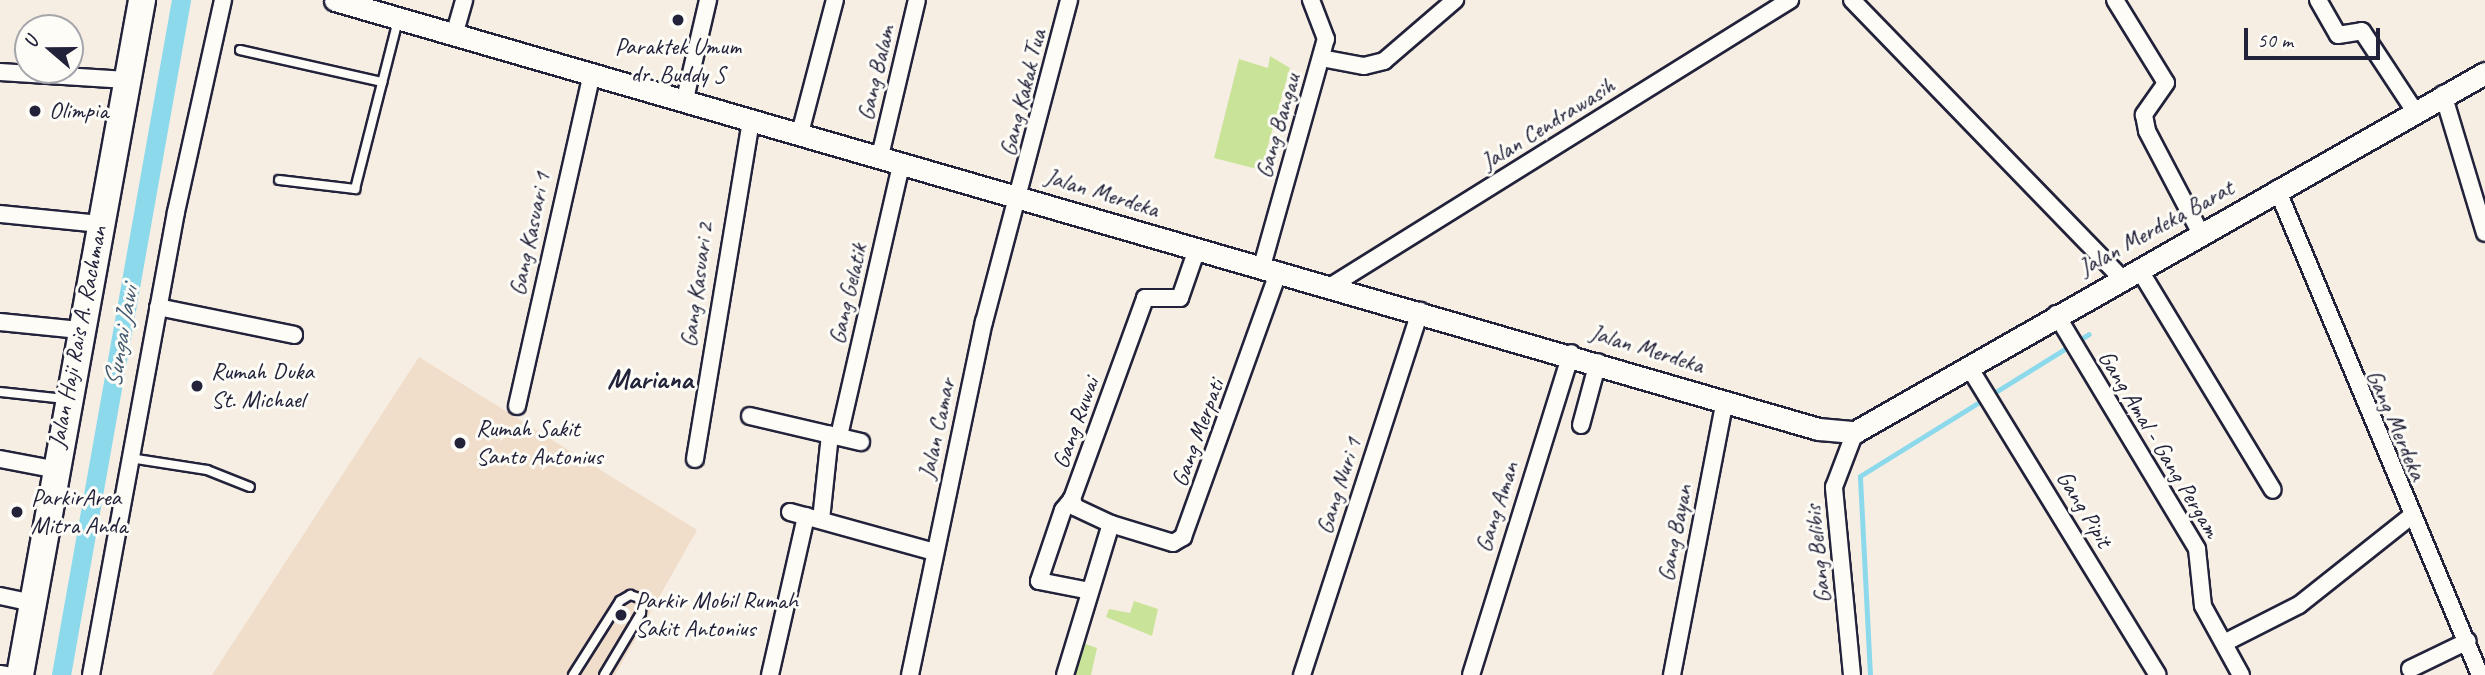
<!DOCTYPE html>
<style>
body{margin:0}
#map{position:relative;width:2485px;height:675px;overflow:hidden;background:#f7eee3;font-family:Caveat,sans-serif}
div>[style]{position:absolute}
.built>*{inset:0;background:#f0ddca}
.green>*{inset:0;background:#c9e399}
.stream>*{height:5px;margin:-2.5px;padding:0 2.5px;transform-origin:2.5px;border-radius:2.5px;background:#8cd9ec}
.canal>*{height:19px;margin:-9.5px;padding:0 9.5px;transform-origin:9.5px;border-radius:9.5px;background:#8cd9ec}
.roads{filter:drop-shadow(2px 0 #22223b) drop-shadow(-2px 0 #22223b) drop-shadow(0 2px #22223b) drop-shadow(0 -2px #22223b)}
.service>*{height:8px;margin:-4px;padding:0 4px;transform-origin:4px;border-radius:4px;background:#fdfcf7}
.minor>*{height:16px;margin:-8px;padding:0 8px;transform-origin:8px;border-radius:8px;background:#fdfcf7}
.tertiary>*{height:21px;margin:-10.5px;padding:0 10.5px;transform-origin:10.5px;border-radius:10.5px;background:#fdfcf7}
.primary>*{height:26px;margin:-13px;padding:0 13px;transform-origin:13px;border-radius:13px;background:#fdfcf7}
.dots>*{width:19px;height:19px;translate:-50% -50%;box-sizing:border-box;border:4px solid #fdfcf7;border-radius:50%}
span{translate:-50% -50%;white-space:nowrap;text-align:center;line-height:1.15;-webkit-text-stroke:6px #fdfcf7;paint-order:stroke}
.poi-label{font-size:24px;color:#22223b}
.left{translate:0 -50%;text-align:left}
.street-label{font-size:24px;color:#22223b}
.water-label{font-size:26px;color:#425970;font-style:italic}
.quarter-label{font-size:28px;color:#22223b;font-weight:700}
.north{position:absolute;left:14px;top:14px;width:70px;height:70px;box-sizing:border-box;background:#fdfcf7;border:2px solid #a5a5ac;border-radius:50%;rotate:290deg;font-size:19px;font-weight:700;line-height:28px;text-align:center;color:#22223b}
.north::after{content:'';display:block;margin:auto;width:24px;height:32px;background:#22223b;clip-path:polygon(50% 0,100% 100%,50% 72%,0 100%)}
.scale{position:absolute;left:2244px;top:28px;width:136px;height:32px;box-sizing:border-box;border:4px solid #22223b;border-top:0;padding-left:9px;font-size:21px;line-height:24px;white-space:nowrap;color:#22223b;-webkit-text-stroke:5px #fdfcf7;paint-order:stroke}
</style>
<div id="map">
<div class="built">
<div style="clip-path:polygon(419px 357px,697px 530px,615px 675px,212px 675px)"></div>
</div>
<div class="green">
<div style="clip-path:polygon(1270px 56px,1290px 68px,1261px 170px,1214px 158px,1239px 59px,1268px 68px)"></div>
<div style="clip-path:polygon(1134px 601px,1158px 609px,1152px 636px,1106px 617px,1109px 609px,1130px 613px)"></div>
<div style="clip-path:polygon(1080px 642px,1097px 648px,1091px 675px,1071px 675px)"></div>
</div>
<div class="stream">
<div style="left:1870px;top:675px;width:199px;rotate:-92.9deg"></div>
<div style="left:1860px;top:476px;width:269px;rotate:-31.8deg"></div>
</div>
<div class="canal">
<div style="left:61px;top:675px;width:686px;rotate:-79.92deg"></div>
</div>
<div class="roads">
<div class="service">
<div style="left:240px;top:50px;width:146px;rotate:12.7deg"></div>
<div style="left:279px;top:180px;width:77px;rotate:6.8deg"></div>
<div style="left:355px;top:189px;width:174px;rotate:-75.7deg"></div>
<div style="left:0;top:392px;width:66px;rotate:6.1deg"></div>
<div style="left:130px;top:458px;width:78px;rotate:8.9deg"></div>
<div style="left:207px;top:470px;width:46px;rotate:21.6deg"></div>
<div style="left:573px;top:675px;width:88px;rotate:-57.6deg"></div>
<div style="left:620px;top:601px;width:12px;rotate:-31deg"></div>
<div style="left:630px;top:595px;width:13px;rotate:18deg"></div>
<div style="left:642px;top:599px;width:14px;rotate:94deg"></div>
<div style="left:641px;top:613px;width:72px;rotate:120.8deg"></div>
</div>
<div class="minor">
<div style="left:1852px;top:0;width:387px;rotate:45.9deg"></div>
<div style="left:2115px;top:0;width:97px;rotate:58.4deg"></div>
<div style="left:2166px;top:83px;width:39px;rotate:125deg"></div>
<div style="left:2144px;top:115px;width:16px;rotate:79deg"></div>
<div style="left:2147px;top:131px;width:116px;rotate:62.3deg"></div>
<div style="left:2318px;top:0;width:40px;rotate:60.3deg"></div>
<div style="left:2338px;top:35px;width:24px;rotate:-9deg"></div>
<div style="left:2362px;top:31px;width:95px;rotate:56.6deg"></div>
<div style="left:455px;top:32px;width:33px;rotate:-74deg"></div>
<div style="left:1321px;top:58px;width:44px;rotate:10.5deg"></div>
<div style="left:1364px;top:66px;width:21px;rotate:-14deg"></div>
<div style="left:1384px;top:61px;width:94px;rotate:-40.7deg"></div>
<div style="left:0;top:72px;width:127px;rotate:3.6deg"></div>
<div style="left:2443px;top:94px;width:145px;rotate:73.2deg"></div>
<div style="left:685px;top:99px;width:102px;rotate:-76.9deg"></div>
<div style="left:800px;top:133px;width:138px;rotate:-75.3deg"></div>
<div style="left:880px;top:156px;width:160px;rotate:-76.7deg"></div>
<div style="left:2277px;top:189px;width:527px;rotate:67.33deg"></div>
<div style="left:0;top:214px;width:100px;rotate:5.7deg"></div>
<div style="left:1262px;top:266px;width:236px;rotate:-74.3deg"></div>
<div style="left:1326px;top:39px;width:42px;rotate:-111deg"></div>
<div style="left:2139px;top:269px;width:258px;rotate:58.8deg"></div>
<div style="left:1331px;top:286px;width:541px;rotate:-31.93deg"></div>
<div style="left:158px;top:307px;width:139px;rotate:11.6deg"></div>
<div style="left:2056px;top:314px;width:274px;rotate:59deg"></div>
<div style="left:2197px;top:549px;width:57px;rotate:84deg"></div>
<div style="left:2203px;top:606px;width:79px;rotate:61.2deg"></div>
<div style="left:0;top:322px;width:80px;rotate:5.7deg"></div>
<div style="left:1969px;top:367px;width:361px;rotate:58.5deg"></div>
<div style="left:517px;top:406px;width:342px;rotate:-77.3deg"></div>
<div style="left:750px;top:416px;width:114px;rotate:13.2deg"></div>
<div style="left:1581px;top:425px;width:65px;rotate:-74.9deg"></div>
<div style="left:839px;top:436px;width:281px;rotate:-77.1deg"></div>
<div style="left:0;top:459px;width:54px;rotate:10.7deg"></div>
<div style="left:695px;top:459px;width:345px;rotate:-80.6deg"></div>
<div style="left:1072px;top:499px;width:14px;rotate:129deg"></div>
<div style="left:1063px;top:510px;width:75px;rotate:108.7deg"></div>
<div style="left:1039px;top:581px;width:52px;rotate:11.1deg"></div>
<div style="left:790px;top:512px;width:149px;rotate:15.5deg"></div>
<div style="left:821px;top:520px;width:86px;rotate:-84deg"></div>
<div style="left:1111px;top:524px;width:65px;rotate:17deg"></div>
<div style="left:1173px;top:543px;width:12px;rotate:-31deg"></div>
<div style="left:1183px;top:537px;width:283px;rotate:-70.2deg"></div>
<div style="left:0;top:596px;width:33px;rotate:12deg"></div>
<div style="left:2224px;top:643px;width:84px;rotate:-26.9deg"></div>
<div style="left:2299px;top:605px;width:142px;rotate:-38.4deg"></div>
<div style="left:2410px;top:669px;width:64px;rotate:-25.8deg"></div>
<div style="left:0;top:674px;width:6px;rotate:9deg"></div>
<div style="left:91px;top:675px;width:471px;rotate:-79.6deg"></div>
<div style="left:176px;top:212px;width:217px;rotate:-77.5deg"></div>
<div style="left:770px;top:675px;width:163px;rotate:-77.2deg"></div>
<div style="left:910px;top:675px;width:361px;rotate:-78.2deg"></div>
<div style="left:984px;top:322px;width:333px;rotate:-75.2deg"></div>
<div style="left:1065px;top:675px;width:158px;rotate:-73.1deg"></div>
<div style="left:1111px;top:524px;width:40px;rotate:-155deg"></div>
<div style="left:1075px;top:507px;width:9px;rotate:-111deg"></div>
<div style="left:1072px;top:499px;width:214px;rotate:-70deg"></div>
<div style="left:1145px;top:298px;width:35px"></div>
<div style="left:1180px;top:298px;width:52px;rotate:-70.9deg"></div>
<div style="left:1302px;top:675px;width:383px;rotate:-72deg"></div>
<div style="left:1471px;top:675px;width:337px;rotate:-72.7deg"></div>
<div style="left:1672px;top:675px;width:280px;rotate:-79.1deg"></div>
<div style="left:1852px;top:675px;width:189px;rotate:-95.5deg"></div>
<div style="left:1834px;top:487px;width:59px;rotate:-69.1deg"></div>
</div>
<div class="tertiary">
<div style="left:335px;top:0;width:1544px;rotate:16.13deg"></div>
<div style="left:1818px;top:429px;width:37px;rotate:5deg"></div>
<div style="left:1855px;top:432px;width:725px;rotate:-29.68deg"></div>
</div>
<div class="primary">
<div style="left:20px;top:675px;width:686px;rotate:-79.75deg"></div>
</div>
</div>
<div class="dots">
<div style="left:678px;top:20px;background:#22223b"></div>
<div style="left:35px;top:111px;background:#22223b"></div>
<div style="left:197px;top:386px;background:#22223b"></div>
<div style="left:460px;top:443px;background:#22223b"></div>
<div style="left:17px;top:512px;background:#22223b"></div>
<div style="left:621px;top:615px;background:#22223b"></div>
</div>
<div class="poi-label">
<span style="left:678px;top:61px">Paraktek Umum<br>dr. Buddy S</span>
<span class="left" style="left:49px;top:111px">Olimpia</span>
<span class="left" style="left:211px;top:386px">Rumah Duka<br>St. Michael</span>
<span class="left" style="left:476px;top:443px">Rumah Sakit<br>Santo Antonius</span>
<span class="left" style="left:31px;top:512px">ParkirArea<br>Mitra Anda</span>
<span class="left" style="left:635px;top:615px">Parkir Mobil Rumah<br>Sakit Antonius</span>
</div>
<div class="street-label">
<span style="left:876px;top:73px;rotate:-77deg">Gang Balam</span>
<span style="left:1023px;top:93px;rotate:-76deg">Gang Kakak Tua</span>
<span style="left:1548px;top:124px;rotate:-32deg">Jalan Cendrawasih</span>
<span style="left:1278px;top:126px;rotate:-74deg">Gang Bangau</span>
<span style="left:1102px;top:193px;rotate:17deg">Jalan Merdeka</span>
<span style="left:2156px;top:228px;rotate:-29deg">Jalan Merdeka Barat</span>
<span style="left:530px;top:234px;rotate:-78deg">Gang Kasuari 1</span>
<span style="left:697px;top:285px;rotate:-82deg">Gang Kasuari 2</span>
<span style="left:848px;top:294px;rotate:-77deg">Gang Gelatik</span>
<span style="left:78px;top:337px;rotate:-79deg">Jalan Haji Rais A. Rachman</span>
<span style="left:1647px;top:349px;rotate:17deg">Jalan Merdeka</span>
<span style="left:1076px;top:423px;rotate:-70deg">Gang Ruwai</span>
<span style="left:2396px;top:425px;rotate:67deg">Gang Merdeka</span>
<span style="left:937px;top:429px;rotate:-78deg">Jalan Camar</span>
<span style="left:1198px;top:433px;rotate:-70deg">Gang Merpati</span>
<span style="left:2159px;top:444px;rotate:59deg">Gang Amal - Gang Pergam</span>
<span style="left:1339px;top:486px;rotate:-72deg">Gang Nuri 1</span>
<span style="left:1497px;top:507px;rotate:-72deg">Gang Aman</span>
<span style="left:2084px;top:509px;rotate:59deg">Gang Pipit</span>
<span style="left:1675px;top:533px;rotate:-79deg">Gang Bayan</span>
<span style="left:1818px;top:554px;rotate:-96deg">Gang Belibis</span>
</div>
<div class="water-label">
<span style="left:121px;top:337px;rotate:-80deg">Sungai Jawi</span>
</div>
<div class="quarter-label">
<span style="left:650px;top:379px">Mariana</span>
</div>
<div class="north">U</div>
<div class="scale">50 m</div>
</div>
